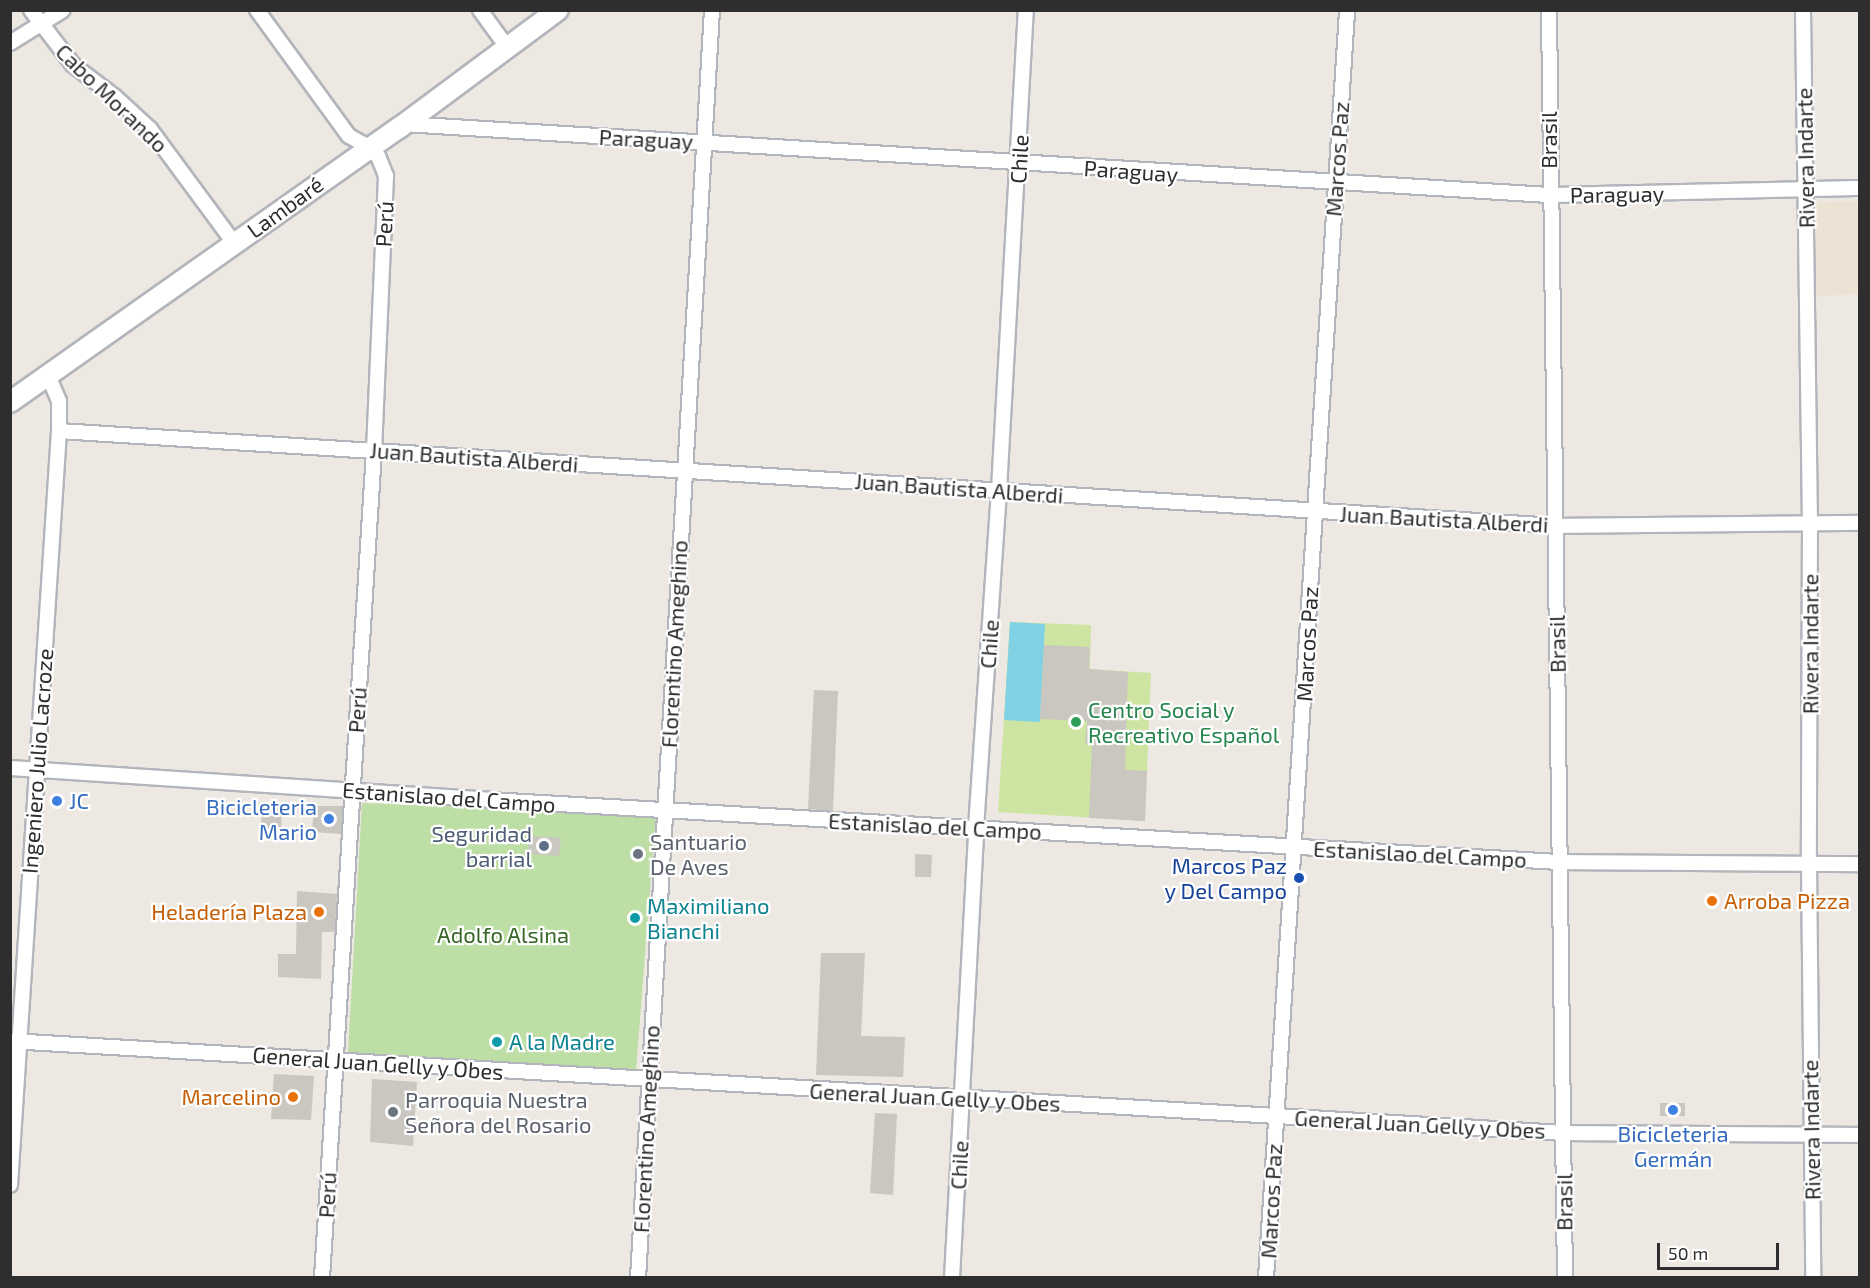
<!DOCTYPE html>
<meta charset="utf-8">
<style>
body{margin:0}
#map{position:relative;width:1870px;height:1288px;overflow:hidden;background:#eee8e2;font-family:"Exo 2",sans-serif}
div>[style]{position:absolute}
.education>*{inset:0;background:#ede3d4}
.green>*{inset:0;background:#bddea5}
.pitch>*{inset:0;background:#cde4a2}
.water>*{inset:0;background:#81d1e4}
.building>*{inset:0;background:#cac6c0}
.roads{filter:drop-shadow(2px 0 #b3b5bc) drop-shadow(-2px 0 #b3b5bc) drop-shadow(0 2px #b3b5bc) drop-shadow(0 -2px #b3b5bc)}
.street>*{height:14px;margin:-7px;padding:0 7px;transform-origin:7px;border-radius:7px;background:#fff}
.secondary>*{height:20px;margin:-10px;padding:0 10px;transform-origin:10px;border-radius:10px;background:#fff}
.dots>*{width:16px;height:16px;translate:-50% -50%;box-sizing:border-box;border:3px solid #fff;border-radius:50%}
span{translate:-50% -50%;white-space:nowrap;text-align:center;line-height:1.15;-webkit-text-stroke:4.5px #fff;paint-order:stroke}
.street-label{font-size:22px;color:#2e2e2e}
.leisure-label{font-size:22px;color:#27864d}
.left{translate:0 -50%;text-align:left}
.shop-label{font-size:22px;color:#366cbe}
.right{translate:-100% -50%;text-align:right}
.service-label{font-size:22px;color:#4e5e75}
.worship-label{font-size:22px;color:#5b616d}
.transit-label{font-size:22px;color:#164399}
.food-label{font-size:22px;color:#c56008}
.culture-label{font-size:22px;color:#0d838f}
.park-label{font-size:22px;color:#366623}
.frame{position:absolute;inset:0;border:12px solid #2e2e2e;pointer-events:none}
.scale{position:absolute;left:1657px;top:1243px;width:122px;height:27px;box-sizing:border-box;border:3px solid #2e2e2e;border-top:0;padding-left:8px;font-size:18px;line-height:21px;white-space:nowrap;color:#2e2e2e;-webkit-text-stroke:4px #fff;paint-order:stroke}
</style>
<div id="map">
<div class="education">
<div style="clip-path:polygon(1859px 201px,1859px 294px,1813px 296px,1811px 202px)"></div>
</div>
<div class="green">
<div style="clip-path:polygon(362px 803px,656px 814px,636px 1070px,348px 1053px)"></div>
</div>
<div class="pitch">
<div style="clip-path:polygon(1010px 622px,1091px 625px,1090px 669px,1151px 673px,1145px 821px,998px 812px)"></div>
</div>
<div class="water">
<div style="clip-path:polygon(1010px 622px,1045px 624px,1040px 722px,1004px 720px)"></div>
</div>
<div class="building">
<div style="clip-path:polygon(1044px 645px,1090px 647px,1089px 669px,1128px 672px,1125px 770px,1147px 771px,1145px 821px,1089px 818px,1092px 745px,1085px 744px,1087px 721px,1040px 719px)"></div>
<div style="clip-path:polygon(814px 690px,838px 691px,833px 811px,808px 809px)"></div>
<div style="clip-path:polygon(262px 802px,282px 804px,281px 831px,261px 830px)"></div>
<div style="clip-path:polygon(314px 806px,343px 806px,341px 834px,312px 832px)"></div>
<div style="clip-path:polygon(529px 836px,561px 838px,559px 856px,528px 854px)"></div>
<div style="clip-path:polygon(915px 854px,932px 855px,931px 877px,915px 877px)"></div>
<div style="clip-path:polygon(297px 891px,337px 894px,335px 932px,322px 932px,321px 979px,278px 977px,278px 954px,296px 954px)"></div>
<div style="clip-path:polygon(821px 953px,865px 953px,861px 1036px,905px 1037px,903px 1077px,816px 1075px)"></div>
<div style="clip-path:polygon(274px 1074px,314px 1076px,311px 1120px,271px 1119px)"></div>
<div style="clip-path:polygon(372px 1079px,417px 1082px,413px 1146px,370px 1142px)"></div>
<div style="clip-path:polygon(1660px 1103px,1685px 1103px,1685px 1116px,1660px 1116px)"></div>
<div style="clip-path:polygon(875px 1113px,897px 1114px,893px 1195px,870px 1193px)"></div>
</div>
<div class="roads">
<div class="street">
<div style="left:31px;top:10px;width:69px;rotate:52.6deg"></div>
<div style="left:73px;top:65px;width:51px;rotate:37.1deg"></div>
<div style="left:114px;top:96px;width:49px;rotate:42.5deg"></div>
<div style="left:150px;top:129px;width:142px;rotate:53.6deg"></div>
<div style="left:257px;top:10px;width:156px;rotate:53.9deg"></div>
<div style="left:349px;top:136px;width:23px;rotate:29deg"></div>
<div style="left:369px;top:147px;width:13px;rotate:45deg"></div>
<div style="left:378px;top:156px;width:22px;rotate:68deg"></div>
<div style="left:386px;top:176px;width:275px;rotate:92.5deg"></div>
<div style="left:374px;top:451px;width:829px;rotate:93.6deg"></div>
<div style="left:480px;top:10px;width:46px;rotate:53.9deg"></div>
<div style="left:1549px;top:10px;width:1268px;rotate:89.28deg"></div>
<div style="left:1803px;top:10px;width:513px;rotate:89.22deg"></div>
<div style="left:1810px;top:523px;width:342px;rotate:90.2deg"></div>
<div style="left:1809px;top:865px;width:413px;rotate:89.4deg"></div>
<div style="left:10px;top:43px;width:62px;rotate:-31.9deg"></div>
<div style="left:404px;top:124px;width:1147px;rotate:3.55deg"></div>
<div style="left:1549px;top:195px;width:311px;rotate:-1.3deg"></div>
<div style="left:59px;top:431px;width:1500px;rotate:3.63deg"></div>
<div style="left:1556px;top:526px;width:304px;rotate:-0.6deg"></div>
<div style="left:10px;top:768px;width:481px;rotate:3.8deg"></div>
<div style="left:490px;top:800px;width:1071px;rotate:3.32deg"></div>
<div style="left:1559px;top:862px;width:301px;rotate:0.4deg"></div>
<div style="left:10px;top:1041px;width:1557px;rotate:3.39deg"></div>
<div style="left:1564px;top:1133px;width:296px;rotate:0.4deg"></div>
<div style="left:10px;top:1185px;width:756px;rotate:-86.28deg"></div>
<div style="left:59px;top:431px;width:30px;rotate:-90deg"></div>
<div style="left:59px;top:401px;width:28px;rotate:-113deg"></div>
<div style="left:638px;top:1278px;width:1270px;rotate:-86.66deg"></div>
<div style="left:952px;top:1278px;width:451px;rotate:-86.9deg"></div>
<div style="left:976px;top:828px;width:339px;rotate:-86.1deg"></div>
<div style="left:999px;top:490px;width:481px;rotate:-86.8deg"></div>
<div style="left:1266px;top:1278px;width:1271px;rotate:-86.34deg"></div>
</div>
<div class="secondary">
<div style="left:10px;top:402px;width:476px;rotate:-35.2deg"></div>
<div style="left:399px;top:128px;width:198px;rotate:-36.6deg"></div>
</div>
</div>
<div class="dots">
<div style="left:1076px;top:722px;background:#2e9e5b"></div>
<div style="left:57px;top:801px;background:#3f7fe0"></div>
<div style="left:329px;top:819px;background:#3f7fe0"></div>
<div style="left:544px;top:846px;background:#5c6f8a"></div>
<div style="left:638px;top:854px;background:#6b7280"></div>
<div style="left:1299px;top:878px;background:#1a4fb4"></div>
<div style="left:1712px;top:901px;background:#e8710a"></div>
<div style="left:319px;top:912px;background:#e8710a"></div>
<div style="left:635px;top:918px;background:#0f9aa8"></div>
<div style="left:497px;top:1042px;background:#0f9aa8"></div>
<div style="left:293px;top:1097px;background:#e8710a"></div>
<div style="left:1673px;top:1110px;background:#3f7fe0"></div>
<div style="left:393px;top:1112px;background:#6b7280"></div>
</div>
<div class="street-label">
<span style="left:112px;top:98px;rotate:44deg">Cabo Morando</span>
<span style="left:646px;top:139px;rotate:3deg">Paraguay</span>
<span style="left:1549px;top:140px;rotate:-90deg">Brasil</span>
<span style="left:1805px;top:158px;rotate:-91deg">Rivera Indarte</span>
<span style="left:1019px;top:159px;rotate:-87deg">Chile</span>
<span style="left:1337px;top:159px;rotate:-86deg">Marcos Paz</span>
<span style="left:1131px;top:171px;rotate:4deg">Paraguay</span>
<span style="left:1617px;top:194px;rotate:-1deg">Paraguay</span>
<span style="left:285px;top:207px;rotate:-36deg">Lambaré</span>
<span style="left:384px;top:224px;rotate:-87deg">Perú</span>
<span style="left:474px;top:457px;rotate:4deg">Juan Bautista Alberdi</span>
<span style="left:959px;top:488px;rotate:4deg">Juan Bautista Alberdi</span>
<span style="left:1444px;top:519px;rotate:3deg">Juan Bautista Alberdi</span>
<span style="left:674px;top:644px;rotate:-87deg">Florentino Ameghino</span>
<span style="left:989px;top:644px;rotate:-86deg">Chile</span>
<span style="left:1307px;top:644px;rotate:-87deg">Marcos Paz</span>
<span style="left:1557px;top:644px;rotate:-91deg">Brasil</span>
<span style="left:1810px;top:644px;rotate:-90deg">Rivera Indarte</span>
<span style="left:357px;top:710px;rotate:-86deg">Perú</span>
<span style="left:37px;top:761px;rotate:-86deg">Ingeniero Julio Lacroze</span>
<span style="left:449px;top:797px;rotate:4deg">Estanislao del Campo</span>
<span style="left:935px;top:826px;rotate:3deg">Estanislao del Campo</span>
<span style="left:1420px;top:854px;rotate:3deg">Estanislao del Campo</span>
<span style="left:378px;top:1063px;rotate:4deg">General Juan Gelly y Obes</span>
<span style="left:935px;top:1097px;rotate:3deg">General Juan Gelly y Obes</span>
<span style="left:1420px;top:1124px;rotate:3deg">General Juan Gelly y Obes</span>
<span style="left:646px;top:1129px;rotate:-87deg">Florentino Ameghino</span>
<span style="left:1811px;top:1130px;rotate:-91deg">Rivera Indarte</span>
<span style="left:959px;top:1165px;rotate:-87deg">Chile</span>
<span style="left:327px;top:1195px;rotate:-87deg">Perú</span>
<span style="left:1271px;top:1201px;rotate:-87deg">Marcos Paz</span>
<span style="left:1564px;top:1202px;rotate:-90deg">Brasil</span>
</div>
<div class="leisure-label">
<span class="left" style="left:1088px;top:722px">Centro Social y<br>Recreativo Español</span>
</div>
<div class="shop-label">
<span class="left" style="left:69px;top:801px">JC</span>
<span class="right" style="left:317px;top:819px">Bicicleteria<br>Mario</span>
<span style="left:1673px;top:1146px">Bicicleteria<br>Germán</span>
</div>
<div class="service-label">
<span class="right" style="left:532px;top:846px">Seguridad<br>barrial</span>
</div>
<div class="worship-label">
<span class="left" style="left:650px;top:854px">Santuario<br>De Aves</span>
<span class="left" style="left:405px;top:1112px">Parroquia Nuestra<br>Señora del Rosario</span>
</div>
<div class="transit-label">
<span class="right" style="left:1287px;top:878px">Marcos Paz<br>y Del Campo</span>
</div>
<div class="food-label">
<span class="left" style="left:1724px;top:901px">Arroba Pizza</span>
<span class="right" style="left:307px;top:912px">Heladería Plaza</span>
<span class="right" style="left:281px;top:1097px">Marcelino</span>
</div>
<div class="culture-label">
<span class="left" style="left:647px;top:918px">Maximiliano<br>Bianchi</span>
<span class="left" style="left:509px;top:1042px">A la Madre</span>
</div>
<div class="park-label">
<span style="left:503px;top:935px">Adolfo Alsina</span>
</div>
<div class="frame"></div>
<div class="scale">50 m</div>
</div>
